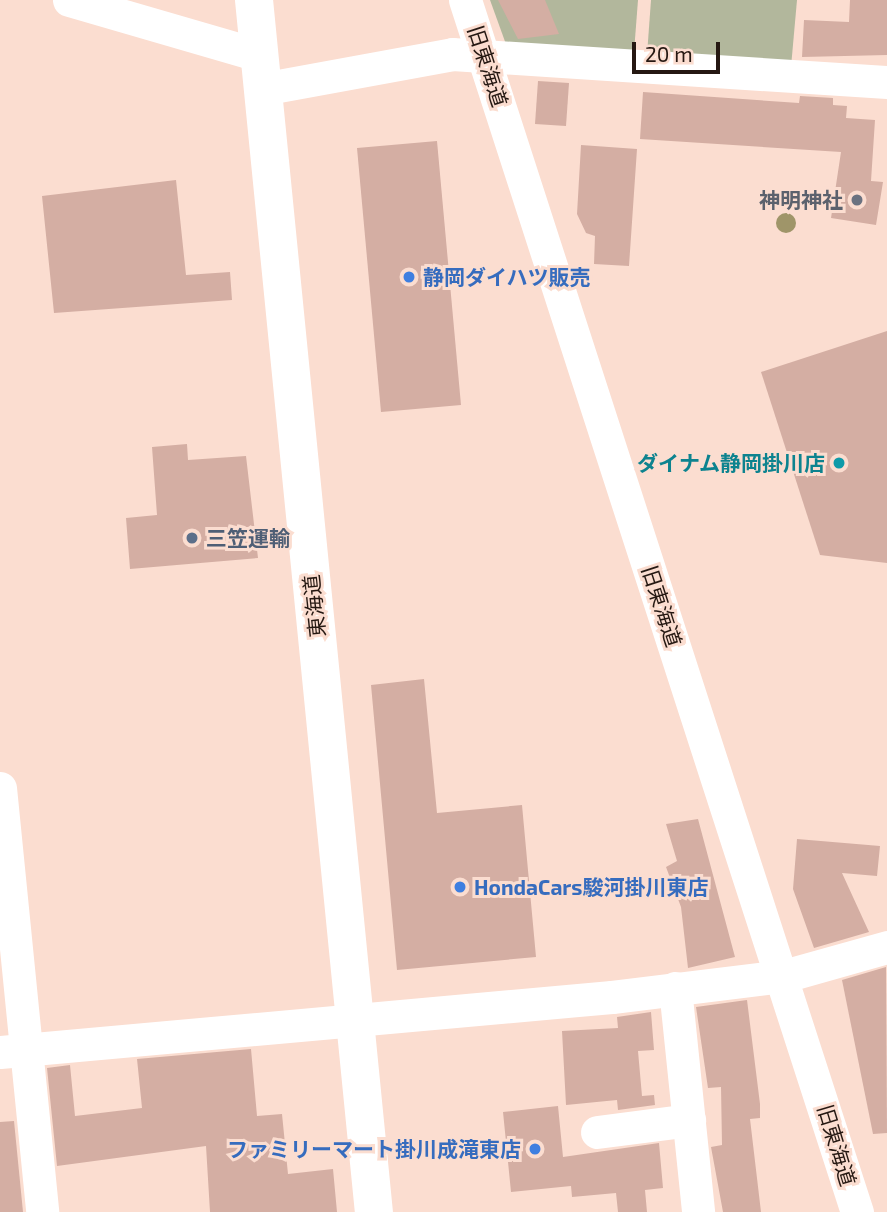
<!DOCTYPE html>
<meta charset="utf-8">
<style>
body{margin:0}
#map{position:relative;width:887px;height:1212px;overflow:hidden;background:#fbddd0;font-family:"Exo 2","Noto Sans JP",sans-serif}
div>[style]{position:absolute}
.green>*{inset:0;background:#b2b79c}
.building>*{inset:0;background:#d4aea3}
.minor>*{height:33px;margin:-16.5px;padding:0 16.5px;transform-origin:16.5px;border-radius:16.5px;background:#fff}
.major>*{height:38px;margin:-19px;padding:0 19px;transform-origin:19px;border-radius:19px;background:#fff}
.trees>*{width:20px;height:20px;margin:-10px;border-radius:50%;background:#9f9569}
.dots>*{width:19px;height:19px;translate:-50% -50%;box-sizing:border-box;border:4px solid #fbddd0;border-radius:50%}
span{translate:-50% -50%;white-space:nowrap;text-align:center;line-height:1.15;-webkit-text-stroke:6px #fbddd0;paint-order:stroke}
.street-label{font-size:21px;color:#251812}
.worship-label{font-size:21px;color:#5b616d;font-weight:700}
.right{translate:-100% -50%;text-align:right}
.shop-label{font-size:21px;color:#366cbe;font-weight:700}
.left{translate:0 -50%;text-align:left}
.culture-label{font-size:21px;color:#0d838f;font-weight:700}
.service-label{font-size:21px;color:#4e5e75;font-weight:700}
.scale{position:absolute;left:632px;top:42px;width:88px;height:32px;box-sizing:border-box;border:4px solid #251812;border-top:0;padding-left:9px;font-size:21px;line-height:24px;white-space:nowrap;color:#251812;-webkit-text-stroke:5px #fbddd0;paint-order:stroke}
</style>
<div id="map">
<div class="green">
<div style="clip-path:polygon(490px 0,638px 0,634px 52px,507px 47px)"></div>
<div style="clip-path:polygon(651px 0,797px 0,791px 67px,647px 55px)"></div>
</div>
<div class="building">
<div style="clip-path:polygon(498px 0,545px 0,559px 34px,518px 39px)"></div>
<div style="clip-path:polygon(850px 0,887px 0,887px 55px,802px 57px,804px 20px,849px 22px)"></div>
<div style="clip-path:polygon(538px 81px,569px 83px,566px 126px,535px 124px)"></div>
<div style="clip-path:polygon(643px 92px,799px 103px,800px 96px,833px 98px,833px 105px,847px 106px,846px 118px,875px 120px,871px 181px,883px 182px,876px 225px,831px 218px,841px 152px,640px 139px)"></div>
<div style="clip-path:polygon(437px 141px,461px 405px,381px 412px,357px 148px)"></div>
<div style="clip-path:polygon(581px 145px,637px 149px,629px 266px,594px 264px,595px 236px,586px 233px,577px 214px)"></div>
<div style="clip-path:polygon(176px 180px,186px 275px,230px 272px,232px 300px,54px 313px,42px 196px)"></div>
<div style="clip-path:polygon(887px 331px,887px 563px,820px 555px,761px 372px)"></div>
<div style="clip-path:polygon(187px 444px,188px 460px,246px 456px,258px 558px,130px 569px,126px 518px,157px 515px,152px 447px)"></div>
<div style="clip-path:polygon(424px 679px,437px 813px,522px 805px,536px 957px,397px 970px,371px 685px)"></div>
<div style="clip-path:polygon(698px 819px,735px 957px,688px 968px,681px 907px,666px 867px,677px 861px,666px 824px)"></div>
<div style="clip-path:polygon(797px 839px,880px 846px,877px 876px,842px 873px,869px 932px,814px 948px,793px 889px)"></div>
<div style="clip-path:polygon(886px 967px,887px 1133px,873px 1134px,842px 980px)"></div>
<div style="clip-path:polygon(747px 1000px,760px 1104px,760px 1118px,750px 1119px,761px 1212px,723px 1212px,711px 1147px,722px 1145px,721px 1087px,708px 1088px,696px 1007px)"></div>
<div style="clip-path:polygon(651px 1012px,654px 1050px,638px 1051px,642px 1096px,654px 1095px,655px 1105px,618px 1110px,617px 1100px,566px 1105px,562px 1031px,618px 1028px,617px 1017px)"></div>
<div style="clip-path:polygon(251px 1049px,257px 1116px,282px 1114px,288px 1174px,333px 1169px,337px 1212px,210px 1212px,206px 1146px,57px 1166px,47px 1068px,70px 1065px,75px 1116px,142px 1108px,137px 1059px)"></div>
<div style="clip-path:polygon(558px 1106px,563px 1157px,659px 1143px,663px 1188px,645px 1190px,647px 1212px,618px 1212px,616px 1193px,572px 1197px,571px 1186px,511px 1192px,503px 1112px)"></div>
<div style="clip-path:polygon(14px 1121px,23px 1212px,0 1212px,0 1122px)"></div>
</div>
<div class="minor">
<div style="left:69px;top:0;width:197px;rotate:16.2deg"></div>
<div style="left:465px;top:0;width:1274px;rotate:72.08deg"></div>
<div style="left:262px;top:89px;width:193px;rotate:-10.4deg"></div>
<div style="left:452px;top:54px;width:436px;rotate:3.7deg"></div>
<div style="left:0;top:788px;width:426px;rotate:84.3deg"></div>
<div style="left:675px;top:988px;width:225px;rotate:84.1deg"></div>
<div style="left:0;top:1052px;width:614px;rotate:-5.14deg"></div>
<div style="left:612px;top:997px;width:173px;rotate:-7deg"></div>
<div style="left:784px;top:976px;width:107px;rotate:-15.7deg"></div>
<div style="left:597px;top:1132px;width:93px;rotate:-7.4deg"></div>
</div>
<div class="major">
<div style="left:254px;top:0;width:1218px;rotate:84.35deg"></div>
</div>
<div class="trees">
<div style="left:786px;top:223px"></div>
</div>
<div class="dots">
<div style="left:857px;top:200px;background:#6b7280"></div>
<div style="left:409px;top:277px;background:#3f7fe0"></div>
<div style="left:839px;top:463px;background:#0f9aa8"></div>
<div style="left:192px;top:538px;background:#5c6f8a"></div>
<div style="left:460px;top:887px;background:#3f7fe0"></div>
<div style="left:535px;top:1149px;background:#3f7fe0"></div>
</div>
<div class="street-label">
<span style="left:488px;top:66px;rotate:72deg">旧東海道</span>
<span style="left:314px;top:606px;rotate:-96deg">東海道</span>
<span style="left:662px;top:606px;rotate:72deg">旧東海道</span>
<span style="left:837px;top:1145px;rotate:73deg">旧東海道</span>
</div>
<div class="worship-label">
<span class="right" style="left:843px;top:200px">神明神社</span>
</div>
<div class="shop-label">
<span class="left" style="left:423px;top:277px">静岡ダイハツ販売</span>
<span class="left" style="left:474px;top:887px">HondaCars駿河掛川東店</span>
<span class="right" style="left:521px;top:1149px">ファミリーマート掛川成滝東店</span>
</div>
<div class="culture-label">
<span class="right" style="left:825px;top:463px">ダイナム静岡掛川店</span>
</div>
<div class="service-label">
<span class="left" style="left:206px;top:538px">三笠運輸</span>
</div>
<div class="scale">20 m</div>
</div>
